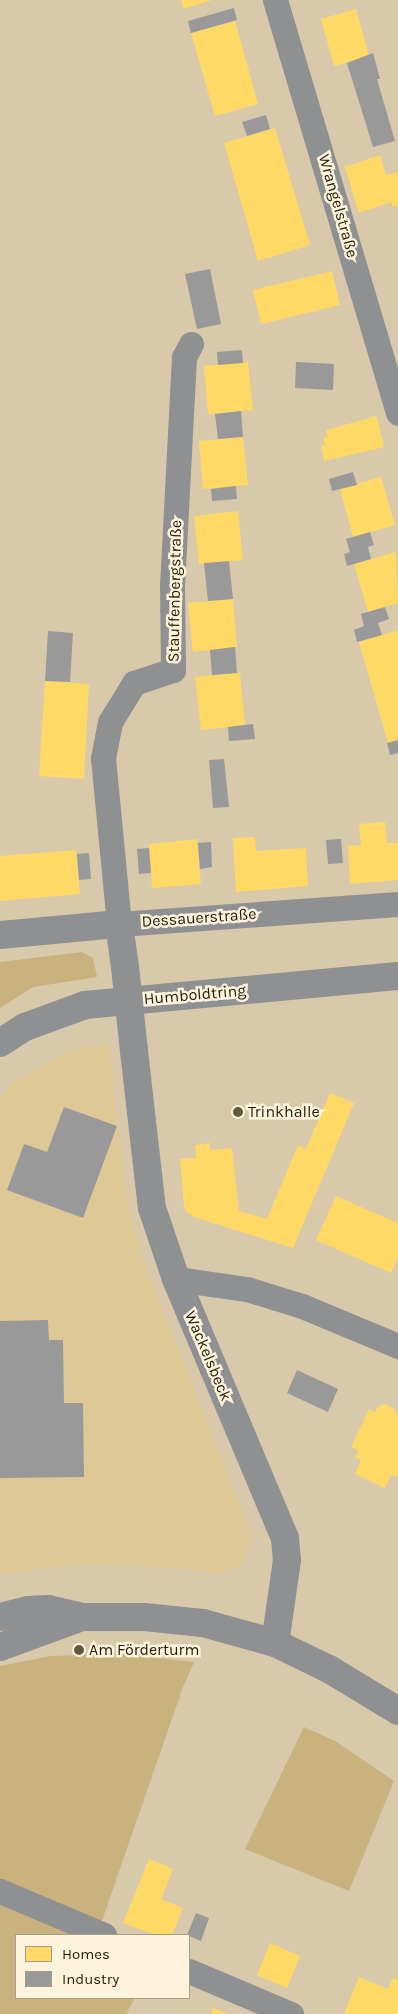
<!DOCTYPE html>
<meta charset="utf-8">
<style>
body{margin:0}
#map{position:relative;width:398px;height:2014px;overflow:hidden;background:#d7c9aa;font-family:Karla,sans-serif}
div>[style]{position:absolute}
.built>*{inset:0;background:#dec896}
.green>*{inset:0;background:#c9b27d}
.homes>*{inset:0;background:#ffd966}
.industry>*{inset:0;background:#999}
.minor>*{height:25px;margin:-12.5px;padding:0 12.5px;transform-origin:12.5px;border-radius:12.5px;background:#8f9092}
.tertiary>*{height:28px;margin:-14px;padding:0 14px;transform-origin:14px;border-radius:14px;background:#8f9092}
.tertiary-bridge>*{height:28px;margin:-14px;padding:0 14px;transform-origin:14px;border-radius:14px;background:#8f9092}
.dots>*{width:14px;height:14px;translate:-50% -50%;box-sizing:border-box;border:2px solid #fef4dd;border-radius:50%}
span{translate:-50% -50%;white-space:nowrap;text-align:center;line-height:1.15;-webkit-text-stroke:5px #fef4dd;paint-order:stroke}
.street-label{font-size:16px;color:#251c05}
.poi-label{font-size:16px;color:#251c05}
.left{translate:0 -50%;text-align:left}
.legend{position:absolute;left:15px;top:1934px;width:175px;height:65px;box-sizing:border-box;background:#fef4dd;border:1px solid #a79e87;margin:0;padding:6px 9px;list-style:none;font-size:15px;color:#251c05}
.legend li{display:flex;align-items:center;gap:10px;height:25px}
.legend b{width:25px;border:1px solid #a79e87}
</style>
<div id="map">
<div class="built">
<div style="clip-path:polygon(109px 1043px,127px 1199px,143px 1260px,252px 1536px,242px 1565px,219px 1573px,173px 1568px,91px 1564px,0 1573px,0 1096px,16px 1080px,65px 1053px)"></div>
</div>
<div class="green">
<div style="clip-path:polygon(82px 952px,93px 958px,97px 977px,33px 987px,0 1008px,0 962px)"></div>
<div style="clip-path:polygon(119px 1654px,194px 1662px,183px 1687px,97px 1935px,16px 1935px,16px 1998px,135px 1998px,126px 2014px,0 2014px,0 1666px,51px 1656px)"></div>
<div style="clip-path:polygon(304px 1727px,335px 1741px,394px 1781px,349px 1891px,245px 1849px)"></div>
</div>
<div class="homes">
<div style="clip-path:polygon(181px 0,212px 0,183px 9px)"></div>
<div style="clip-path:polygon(356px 9px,369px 56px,334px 66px,321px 19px)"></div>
<div style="clip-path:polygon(235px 21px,258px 104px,215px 116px,191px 33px)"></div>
<div style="clip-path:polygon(275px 128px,310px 245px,258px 261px,224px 143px)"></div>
<div style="clip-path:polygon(380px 155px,386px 175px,398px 172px,398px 206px,393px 207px,391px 202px,359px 213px,345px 167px)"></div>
<div style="clip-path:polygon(332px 271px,340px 305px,261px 324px,253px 290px)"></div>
<div style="clip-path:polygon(248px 362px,253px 410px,208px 414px,204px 366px)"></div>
<div style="clip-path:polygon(377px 416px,384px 447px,324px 461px,321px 446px,325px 445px,323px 438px,327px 437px,326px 430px)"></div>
<div style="clip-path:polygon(243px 437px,248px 485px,203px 489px,199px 441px)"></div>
<div style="clip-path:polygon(381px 477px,395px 525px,353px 537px,340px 489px)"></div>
<div style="clip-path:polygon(238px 511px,243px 560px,199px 564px,194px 516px)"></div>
<div style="clip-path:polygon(396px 552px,398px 603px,368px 612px,354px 564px)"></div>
<div style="clip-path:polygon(233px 599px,237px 647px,193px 652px,188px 603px)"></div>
<div style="clip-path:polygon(398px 630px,398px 740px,388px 743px,359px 642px)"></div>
<div style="clip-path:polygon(237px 673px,240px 673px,245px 725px,201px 730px,195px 677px)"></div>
<div style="clip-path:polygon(45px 681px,89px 684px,84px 779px,39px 776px)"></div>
<div style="clip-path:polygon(385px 822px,387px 843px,398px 843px,398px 880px,350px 884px,348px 846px,361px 845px,359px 824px)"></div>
<div style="clip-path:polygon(255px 837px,256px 851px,306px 848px,308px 886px,236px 892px,233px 838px)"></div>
<div style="clip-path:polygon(197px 839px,201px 884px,152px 888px,149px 844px)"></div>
<div style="clip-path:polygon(76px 850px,80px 894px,0 901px,0 856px)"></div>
<div style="clip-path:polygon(330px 1093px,354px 1103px,293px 1248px,194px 1217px,187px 1212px,184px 1206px,180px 1159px,196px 1158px,195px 1145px,210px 1143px,210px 1150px,232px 1148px,239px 1211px,267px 1219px,298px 1145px,306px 1149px)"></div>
<div style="clip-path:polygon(336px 1196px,398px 1223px,398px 1258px,391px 1273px,316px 1240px)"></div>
<div style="clip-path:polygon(385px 1404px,394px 1409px,398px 1416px,398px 1477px,391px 1475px,385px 1488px,355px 1474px,361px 1460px,355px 1458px,358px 1450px,351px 1447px,369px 1409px,375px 1412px,378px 1407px)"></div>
<div style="clip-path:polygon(149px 1859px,173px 1869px,161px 1899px,183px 1908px,172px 1935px,155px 1935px,123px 1923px)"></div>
<div style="clip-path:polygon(270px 1943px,300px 1956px,287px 1988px,257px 1975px)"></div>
<div style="clip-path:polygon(359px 1977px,388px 1989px,393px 1978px,398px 1980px,398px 2014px,344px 2014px)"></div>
<div style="clip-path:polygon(213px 2008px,228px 2014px,211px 2014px)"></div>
</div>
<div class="industry">
<div style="clip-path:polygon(234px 8px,237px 20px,191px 33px,188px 21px)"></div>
<div style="clip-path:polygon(373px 53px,380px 79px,377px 79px,395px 141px,373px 147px,347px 63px)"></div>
<div style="clip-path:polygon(266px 115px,270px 129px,247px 136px,242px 122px)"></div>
<div style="clip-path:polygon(210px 269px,221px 324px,197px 329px,185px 274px)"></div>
<div style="clip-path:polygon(242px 350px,243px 363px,218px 365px,217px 352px)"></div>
<div style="clip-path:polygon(296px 362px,334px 364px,333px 390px,295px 388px)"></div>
<div style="clip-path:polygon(241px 411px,243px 437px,218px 439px,215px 414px)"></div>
<div style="clip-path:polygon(353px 472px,357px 485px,332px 491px,329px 479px)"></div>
<div style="clip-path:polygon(236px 486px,237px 499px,212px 501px,211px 489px)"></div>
<div style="clip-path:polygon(370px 532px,374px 545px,368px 547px,371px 559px,347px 566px,344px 554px,350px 552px,346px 539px)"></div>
<div style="clip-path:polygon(229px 561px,233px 599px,208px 601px,204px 563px)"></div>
<div style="clip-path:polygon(385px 607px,389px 619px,378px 623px,382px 635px,357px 642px,354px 630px,364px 626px,361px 614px)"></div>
<div style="clip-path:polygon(48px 631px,73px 633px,70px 682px,45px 681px)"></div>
<div style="clip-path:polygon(235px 647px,237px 673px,212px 675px,210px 650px)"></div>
<div style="clip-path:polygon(253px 724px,255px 739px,229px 741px,228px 727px)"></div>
<div style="clip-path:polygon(398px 740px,398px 753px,390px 755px,387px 743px)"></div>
<div style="clip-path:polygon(224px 759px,229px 807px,213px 808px,209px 760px)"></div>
<div style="clip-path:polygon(341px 839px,343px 863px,328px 864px,326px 840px)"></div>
<div style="clip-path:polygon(211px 842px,212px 867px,200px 869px,198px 843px)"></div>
<div style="clip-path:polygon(149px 848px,151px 873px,139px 874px,137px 849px)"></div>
<div style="clip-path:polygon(89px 853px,91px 879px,79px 880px,77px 854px)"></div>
<div style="clip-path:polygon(64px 1107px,117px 1126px,83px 1218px,7px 1190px,24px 1144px,47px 1152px)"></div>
<div style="clip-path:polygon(48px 1320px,49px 1340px,63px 1340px,64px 1403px,83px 1403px,84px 1477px,0 1478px,0 1321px)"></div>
<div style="clip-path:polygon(297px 1370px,338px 1389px,328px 1412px,287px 1393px)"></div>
<div style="clip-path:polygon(196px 1913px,209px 1918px,201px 1941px,187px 1935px)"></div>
</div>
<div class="minor">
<div style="left:275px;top:0;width:431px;rotate:73.4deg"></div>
<div style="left:191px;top:344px;width:15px;rotate:118deg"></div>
<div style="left:184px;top:357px;width:229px;rotate:93deg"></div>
<div style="left:172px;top:586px;width:84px;rotate:89.3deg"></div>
<div style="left:173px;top:670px;width:41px;rotate:161.6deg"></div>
<div style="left:134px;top:683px;width:46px;rotate:121.6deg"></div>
<div style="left:110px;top:722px;width:37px;rotate:101deg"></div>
<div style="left:103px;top:758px;width:167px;rotate:84.5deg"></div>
<div style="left:119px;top:924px;width:280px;rotate:-4.1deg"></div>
<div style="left:176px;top:1279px;width:72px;rotate:8deg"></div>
<div style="left:247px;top:1289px;width:58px;rotate:17.2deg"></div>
<div style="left:302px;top:1306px;width:104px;rotate:22.6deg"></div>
<div style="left:0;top:1891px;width:113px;rotate:22.9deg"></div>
<div style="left:189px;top:1971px;width:111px;rotate:22.9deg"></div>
</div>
<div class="tertiary">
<div style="left:0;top:935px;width:120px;rotate:-5.3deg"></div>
<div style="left:119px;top:924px;width:43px;rotate:82.1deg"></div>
<div style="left:0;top:1043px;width:30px;rotate:-33deg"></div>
<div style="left:25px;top:1027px;width:64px;rotate:-20.1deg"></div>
<div style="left:85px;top:1005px;width:314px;rotate:-5.3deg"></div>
<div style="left:134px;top:1051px;width:158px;rotate:83.5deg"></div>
<div style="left:152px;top:1208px;width:75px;rotate:71.3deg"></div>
<div style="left:176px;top:1279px;width:281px;rotate:67.2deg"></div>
<div style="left:285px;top:1538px;width:22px;rotate:85deg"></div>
<div style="left:287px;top:1560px;width:84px;rotate:98.2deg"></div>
<div style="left:0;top:1617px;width:29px;rotate:-14deg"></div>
<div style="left:28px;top:1610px;width:20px;rotate:-3deg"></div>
<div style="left:48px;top:1609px;width:35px;rotate:13deg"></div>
<div style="left:82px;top:1617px;width:62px"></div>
<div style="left:144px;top:1617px;width:59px;rotate:5.8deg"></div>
<div style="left:203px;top:1623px;width:75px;rotate:15.5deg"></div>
<div style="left:275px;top:1643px;width:60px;rotate:25.7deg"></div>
<div style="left:329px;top:1669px;width:81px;rotate:31.3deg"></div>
<div style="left:0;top:1647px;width:87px;rotate:-20.1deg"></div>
</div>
<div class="tertiary-bridge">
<div style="left:125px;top:967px;width:84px;rotate:83.9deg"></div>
</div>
<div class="dots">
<div style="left:238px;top:1112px;background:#63593f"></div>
<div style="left:79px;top:1650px;background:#63593f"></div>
</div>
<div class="street-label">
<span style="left:338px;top:206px;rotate:74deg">Wrangelstraße</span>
<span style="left:175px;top:591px;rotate:-89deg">Stauffenbergstraße</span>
<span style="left:199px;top:918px;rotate:-4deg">Dessauerstraße</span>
<span style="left:195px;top:995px;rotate:-5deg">Humboldtring</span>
<span style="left:208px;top:1356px;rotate:67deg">Wackelsbeck</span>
</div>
<div class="poi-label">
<span class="left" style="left:248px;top:1112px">Trinkhalle</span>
<span class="left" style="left:89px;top:1650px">Am Förderturm</span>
</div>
<ul class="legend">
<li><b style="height:14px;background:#ffd966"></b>Homes</li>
<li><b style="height:14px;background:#999"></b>Industry</li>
</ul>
</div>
